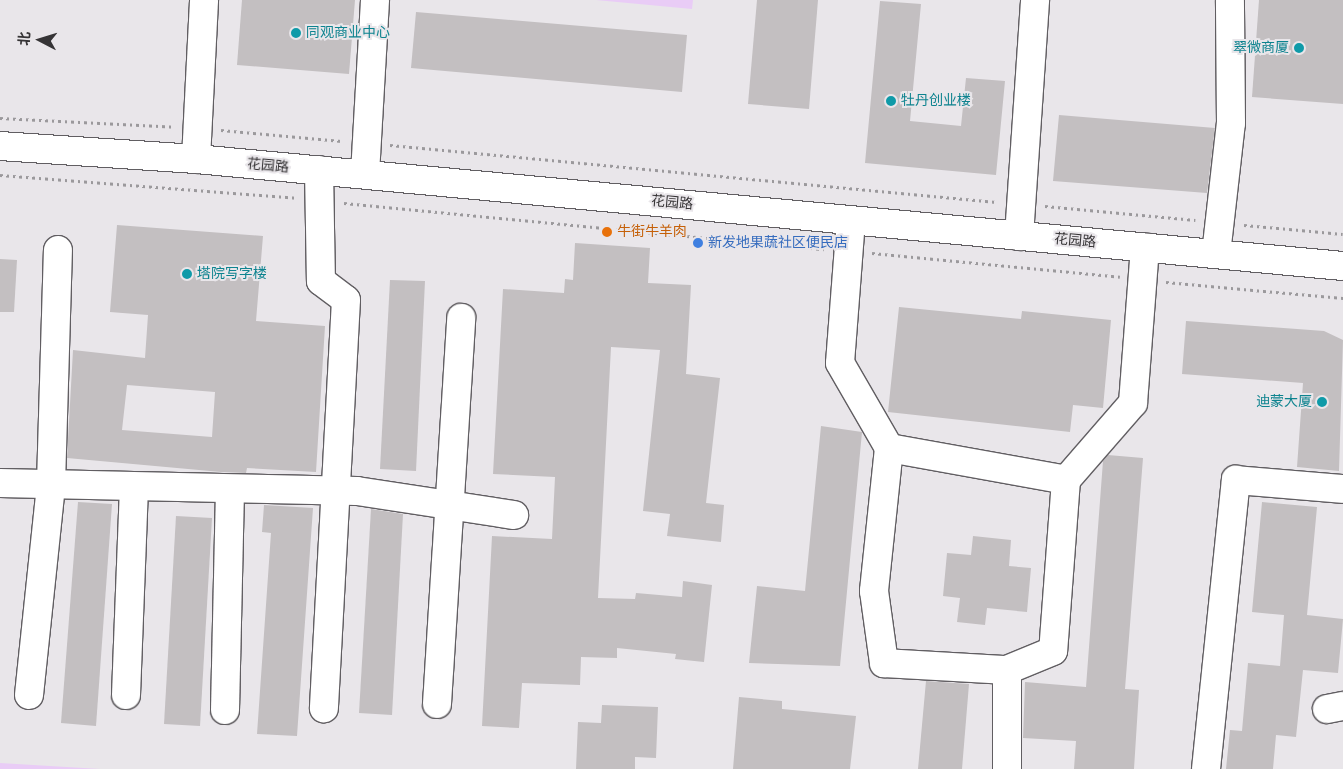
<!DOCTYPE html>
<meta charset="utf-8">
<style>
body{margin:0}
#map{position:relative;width:1343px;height:769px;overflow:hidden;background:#e9e6ea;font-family:"Fira Sans Condensed","Noto Sans SC",sans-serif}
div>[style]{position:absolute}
.green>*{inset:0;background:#e9ccf6}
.building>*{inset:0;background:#c3bfc1}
.path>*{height:3px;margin-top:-1.5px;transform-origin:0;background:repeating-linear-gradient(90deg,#9b999c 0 2.5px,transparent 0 6.5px)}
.roads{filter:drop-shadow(1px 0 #615e62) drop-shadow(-1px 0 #615e62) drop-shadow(0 1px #615e62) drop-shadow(0 -1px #615e62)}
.minor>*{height:28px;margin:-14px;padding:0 14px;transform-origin:14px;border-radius:14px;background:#fff}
.dots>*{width:14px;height:14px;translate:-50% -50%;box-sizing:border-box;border:2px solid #e9e6ea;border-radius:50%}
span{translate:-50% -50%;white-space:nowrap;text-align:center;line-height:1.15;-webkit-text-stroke:4px #e9e6ea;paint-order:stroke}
.culture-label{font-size:14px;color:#0d838f}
.left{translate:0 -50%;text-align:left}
.right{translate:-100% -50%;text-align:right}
.street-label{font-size:14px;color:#363436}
.food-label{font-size:14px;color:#c56008}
.shop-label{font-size:14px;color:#366cbe}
.north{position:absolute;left:15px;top:15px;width:50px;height:50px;-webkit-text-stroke:4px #e9e6ea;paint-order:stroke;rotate:275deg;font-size:14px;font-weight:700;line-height:20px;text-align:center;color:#363436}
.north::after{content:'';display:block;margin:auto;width:18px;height:22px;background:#363436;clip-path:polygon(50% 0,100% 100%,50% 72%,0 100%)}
</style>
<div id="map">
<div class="green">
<div style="clip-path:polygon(596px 0,693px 0,692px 9px)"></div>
<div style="clip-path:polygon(0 763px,100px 769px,0 769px)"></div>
</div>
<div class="building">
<div style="clip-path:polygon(242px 0,355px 0,349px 74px,237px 65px)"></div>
<div style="clip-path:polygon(757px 0,818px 0,809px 109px,748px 104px)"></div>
<div style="clip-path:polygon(1259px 0,1343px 0,1343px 104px,1252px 97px)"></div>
<div style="clip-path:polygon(880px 1px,921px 4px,910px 121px,961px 126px,966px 78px,1005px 81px,996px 175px,865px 163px)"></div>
<div style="clip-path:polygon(416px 12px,687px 35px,682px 92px,411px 68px)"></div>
<div style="clip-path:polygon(1059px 115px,1215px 128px,1207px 193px,1053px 181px)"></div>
<div style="clip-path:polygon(evenodd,117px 225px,263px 236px,256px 321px,325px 326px,316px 472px,247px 468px,246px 473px,221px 472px,67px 458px,73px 350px,145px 358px,148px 315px,110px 312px,117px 225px,127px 385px,215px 392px,212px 437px,122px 430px,127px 385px)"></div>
<div style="clip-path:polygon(575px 243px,650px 248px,648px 283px,691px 285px,686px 374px,720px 378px,706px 503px,724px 505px,721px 542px,667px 536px,670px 514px,643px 511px,660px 350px,611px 347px,598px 598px,635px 599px,636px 593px,682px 597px,683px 581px,712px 585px,704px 662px,675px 659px,676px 654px,617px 648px,617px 658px,581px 657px,580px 685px,522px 683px,519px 728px,482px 726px,492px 536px,552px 539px,555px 477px,493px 474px,503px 289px,564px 293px,565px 279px,573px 280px)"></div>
<div style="clip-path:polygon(0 259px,17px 260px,14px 312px,0 312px)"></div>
<div style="clip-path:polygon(390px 280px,425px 281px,416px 471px,380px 469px)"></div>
<div style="clip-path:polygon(899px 307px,1021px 319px,1022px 311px,1111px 320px,1103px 408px,1073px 405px,1070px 432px,888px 412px)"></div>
<div style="clip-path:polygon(1186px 321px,1324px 331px,1343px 340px,1339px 471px,1297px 467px,1303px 383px,1182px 374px)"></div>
<div style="clip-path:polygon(821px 426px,862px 432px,840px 666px,749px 663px,757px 586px,805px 591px)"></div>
<div style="clip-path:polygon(1108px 455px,1143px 458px,1125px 689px,1139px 690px,1134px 769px,1074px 769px,1076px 741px,1023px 738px,1025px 682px,1086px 687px,1103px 461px)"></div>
<div style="clip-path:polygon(78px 502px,112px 504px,96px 726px,61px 723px)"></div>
<div style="clip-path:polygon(1262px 502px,1317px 507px,1307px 615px,1343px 619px,1338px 673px,1303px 670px,1296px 737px,1276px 735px,1273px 769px,1226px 769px,1230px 730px,1242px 731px,1248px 663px,1280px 666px,1284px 615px,1252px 612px)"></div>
<div style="clip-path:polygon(264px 505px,313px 508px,297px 736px,257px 734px,271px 533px,262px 532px)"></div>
<div style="clip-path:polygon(371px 509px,403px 514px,392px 715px,359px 713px)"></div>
<div style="clip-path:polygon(176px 516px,212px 518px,200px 726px,164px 724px)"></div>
<div style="clip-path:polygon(973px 536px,1011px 540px,1009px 566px,1031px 568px,1027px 612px,987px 608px,985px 625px,957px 622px,960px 598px,943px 596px,947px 553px,971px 555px)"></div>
<div style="clip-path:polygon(926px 681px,969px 684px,962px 769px,918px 769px)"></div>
<div style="clip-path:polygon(739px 697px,782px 701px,782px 709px,856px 716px,850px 769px,733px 769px)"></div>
<div style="clip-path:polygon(602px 705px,658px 707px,656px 758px,635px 757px,635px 769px,576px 769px,578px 722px,601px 723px)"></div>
</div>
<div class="path">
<div style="left:0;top:118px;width:175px;rotate:2.9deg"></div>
<div style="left:221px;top:130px;width:121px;rotate:5.2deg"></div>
<div style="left:390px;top:145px;width:609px;rotate:5.37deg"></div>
<div style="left:0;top:175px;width:297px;rotate:4.4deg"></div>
<div style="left:344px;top:203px;width:482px;rotate:5.5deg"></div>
<div style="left:1045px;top:206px;width:151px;rotate:5.3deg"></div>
<div style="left:1244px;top:225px;width:99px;rotate:5.2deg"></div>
<div style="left:872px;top:253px;width:249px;rotate:5.5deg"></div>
<div style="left:1166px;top:282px;width:178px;rotate:5.2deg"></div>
</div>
<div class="roads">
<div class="minor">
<div style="left:0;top:146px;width:196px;rotate:3.8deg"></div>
<div style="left:196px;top:159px;width:1152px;rotate:5.33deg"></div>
<div style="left:196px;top:159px;width:159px;rotate:-87.1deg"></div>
<div style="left:319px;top:170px;width:111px;rotate:89deg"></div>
<div style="left:321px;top:281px;width:31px;rotate:37deg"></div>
<div style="left:346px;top:300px;width:409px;rotate:93.1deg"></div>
<div style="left:365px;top:174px;width:174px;rotate:-86.7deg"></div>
<div style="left:851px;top:220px;width:143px;rotate:94.4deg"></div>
<div style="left:840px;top:363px;width:98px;rotate:60deg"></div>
<div style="left:889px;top:448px;width:144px;rotate:96deg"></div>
<div style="left:874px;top:591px;width:73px;rotate:82.1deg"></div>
<div style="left:884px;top:663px;width:123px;rotate:3.3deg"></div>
<div style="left:1007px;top:670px;width:99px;rotate:90deg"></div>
<div style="left:1019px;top:236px;width:237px;rotate:-86.1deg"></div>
<div style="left:1216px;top:254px;width:132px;rotate:-83.5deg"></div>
<div style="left:1231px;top:123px;width:123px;rotate:-90.5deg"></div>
<div style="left:889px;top:448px;width:180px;rotate:10.2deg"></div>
<div style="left:1066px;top:480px;width:171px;rotate:94.3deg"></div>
<div style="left:1053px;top:651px;width:50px;rotate:157.6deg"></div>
<div style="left:1066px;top:480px;width:102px;rotate:-49deg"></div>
<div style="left:1133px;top:403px;width:156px;rotate:-85.6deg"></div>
<div style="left:0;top:483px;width:357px;rotate:1.3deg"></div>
<div style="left:357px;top:491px;width:159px;rotate:8.7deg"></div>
<div style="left:29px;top:695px;width:212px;rotate:-84deg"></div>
<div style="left:51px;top:484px;width:234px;rotate:-88.3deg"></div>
<div style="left:126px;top:695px;width:207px;rotate:-87.8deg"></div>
<div style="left:437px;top:704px;width:387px;rotate:-86.4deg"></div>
<div style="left:1327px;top:709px;width:16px;rotate:-11deg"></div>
<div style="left:225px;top:710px;width:219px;rotate:-88.7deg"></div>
<div style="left:1206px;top:769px;width:291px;rotate:-84.1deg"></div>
<div style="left:1236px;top:480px;width:107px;rotate:4.8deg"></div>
</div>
</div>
<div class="dots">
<div style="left:296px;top:33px;background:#0f9aa8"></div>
<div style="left:1299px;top:48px;background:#0f9aa8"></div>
<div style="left:891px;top:101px;background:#0f9aa8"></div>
<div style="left:607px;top:232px;background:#e8710a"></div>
<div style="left:698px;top:243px;background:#3f7fe0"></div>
<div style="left:187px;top:274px;background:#0f9aa8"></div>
<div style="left:1322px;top:402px;background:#0f9aa8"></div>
</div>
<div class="culture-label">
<span class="left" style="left:306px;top:33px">同观商业中心</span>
<span class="right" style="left:1289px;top:48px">翠微商厦</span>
<span class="left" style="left:901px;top:101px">牡丹创业楼</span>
<span class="left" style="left:197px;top:274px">塔院写字楼</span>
<span class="right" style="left:1312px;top:402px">迪蒙大厦</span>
</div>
<div class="street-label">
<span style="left:268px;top:166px;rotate:5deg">花园路</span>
<span style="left:672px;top:203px;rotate:5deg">花园路</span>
<span style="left:1075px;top:241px;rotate:5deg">花园路</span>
</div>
<div class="food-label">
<span class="left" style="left:617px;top:232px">牛街牛羊肉</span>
</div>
<div class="shop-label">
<span class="left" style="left:708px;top:243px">新发地果蔬社区便民店</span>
</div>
<div class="north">北</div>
</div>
